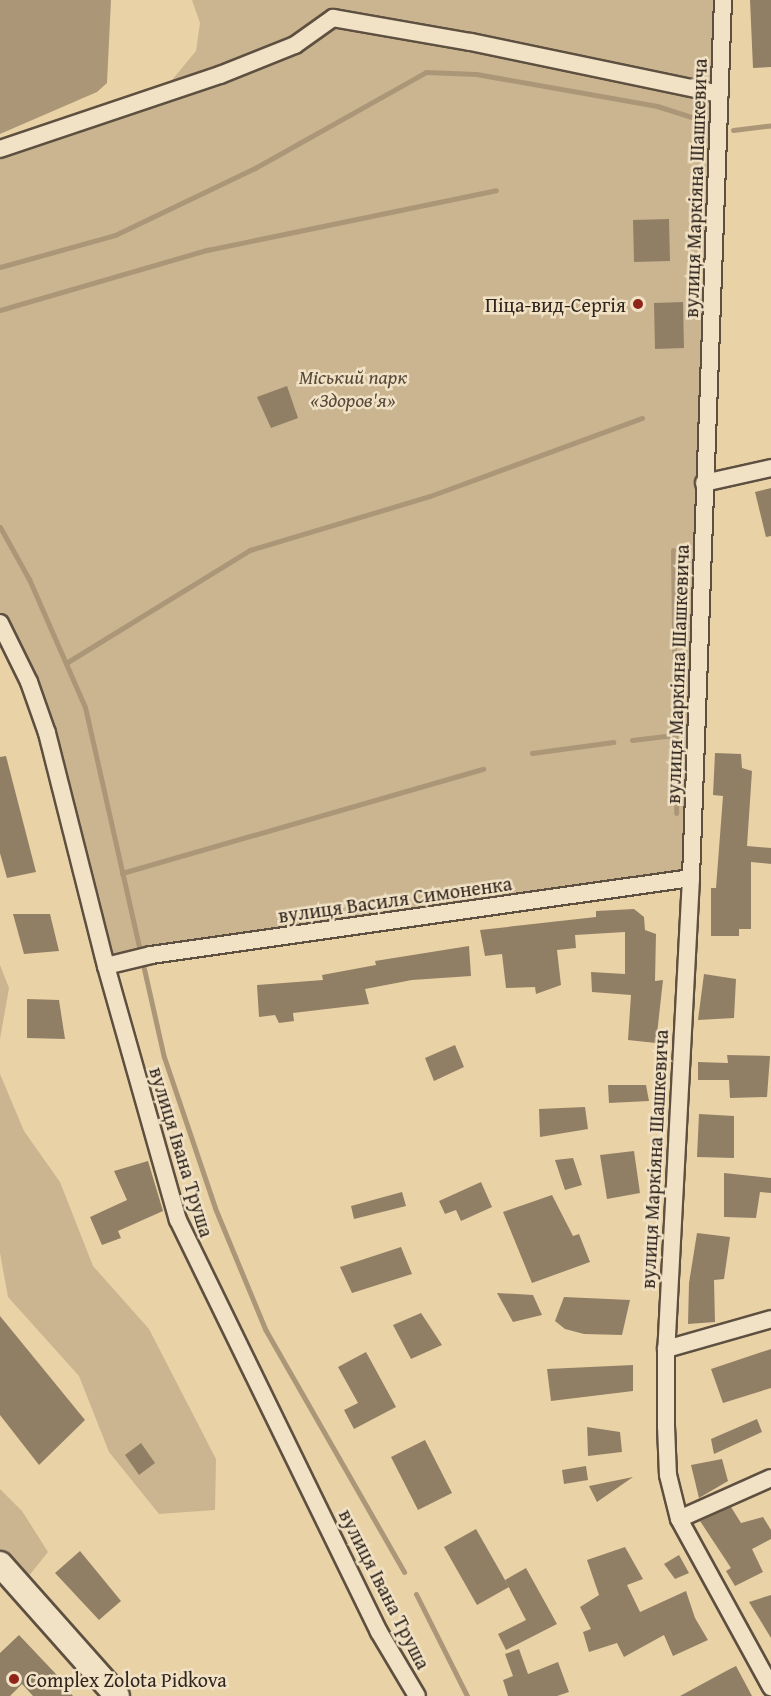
<!DOCTYPE html>
<meta charset="utf-8">
<style>
body{margin:0}
#map{position:relative;width:771px;height:1696px;overflow:hidden;background:#ead2a7;font-family:"Gentium Book Plus",serif}
div>[style]{position:absolute}
.green>*{inset:0;background:#cab590}
.water>*{inset:0;background:#ab9778}
.stream>*{height:5px;margin:-2.5px;padding:0 2.5px;transform-origin:2.5px;border-radius:2.5px;background:#ab9778}
.building>*{inset:0;background:#917f65}
.roads{filter:drop-shadow(2px 0 #5e5040) drop-shadow(-2px 0 #5e5040) drop-shadow(0 2px #5e5040) drop-shadow(0 -2px #5e5040)}
.street>*{height:16px;margin:-8px;padding:0 8px;transform-origin:8px;border-radius:8px;background:#f1e2c6}
.secondary>*{height:24px;margin:-12px;padding:0 12px;transform-origin:12px;border-radius:12px;background:#f1e2c6}
.dots>*{width:16px;height:16px;translate:-50% -50%;box-sizing:border-box;border:3px solid #f1e2c6;border-radius:50%}
span{translate:-50% -50%;white-space:nowrap;text-align:center;line-height:1.15;-webkit-text-stroke:5px #f1e2c6;paint-order:stroke}
.street-label{font-size:20px;color:#30251d}
.poi-label{font-size:20px;color:#30251d}
.right{translate:-100% -50%;text-align:right}
.left{translate:0 -50%;text-align:left}
.park-label{font-size:20px;color:#56493a;font-style:italic}
</style>
<div id="map">
<div class="green">
<div style="clip-path:polygon(192px 0,723px 0,691px 878px,106px 966px,47px 733px,0 623px,0 149px,167px 86px,196px 51px,200px 23px)"></div>
<div style="clip-path:polygon(0 965px,9px 988px,0 1039px)"></div>
<div style="clip-path:polygon(0 1074px,24px 1131px,60px 1182px,93px 1266px,149px 1329px,216px 1459px,215px 1510px,159px 1514px,109px 1452px,79px 1376px,8px 1297px,0 1253px)"></div>
<div style="clip-path:polygon(0 1489px,22px 1511px,48px 1552px,24px 1582px,0 1554px)"></div>
</div>
<div class="water">
<div style="clip-path:polygon(0 0,111px 0,107px 83px,97px 92px,0 134px)"></div>
</div>
<div class="stream">
<div style="left:733px;top:130px;width:38px;rotate:-7deg"></div>
<div style="left:0;top:267px;width:119px;rotate:-15.5deg"></div>
<div style="left:115px;top:235px;width:155px;rotate:-25.6deg"></div>
<div style="left:255px;top:168px;width:196px;rotate:-29.3deg"></div>
<div style="left:426px;top:72px;width:50px;rotate:2.3deg"></div>
<div style="left:476px;top:74px;width:184px;rotate:10deg"></div>
<div style="left:657px;top:106px;width:49px;rotate:17.7deg"></div>
<div style="left:0;top:310px;width:216px;rotate:-16.2deg"></div>
<div style="left:207px;top:250px;width:295px;rotate:-11.7deg"></div>
<div style="left:0;top:527px;width:60px;rotate:60.9deg"></div>
<div style="left:29px;top:579px;width:140px;rotate:66.4deg"></div>
<div style="left:85px;top:707px;width:359px;rotate:77.3deg"></div>
<div style="left:164px;top:1057px;width:159px;rotate:71.3deg"></div>
<div style="left:215px;top:1208px;width:131px;rotate:67.5deg"></div>
<div style="left:265px;top:1329px;width:280px;rotate:60.2deg"></div>
<div style="left:673px;top:550px;width:263px;rotate:89.3deg"></div>
<div style="left:66px;top:663px;width:216px;rotate:-31.6deg"></div>
<div style="left:250px;top:550px;width:188px;rotate:-16.7deg"></div>
<div style="left:430px;top:496px;width:226px;rotate:-20.2deg"></div>
<div style="left:632px;top:740px;width:42px;rotate:-6.8deg"></div>
<div style="left:532px;top:753px;width:82px;rotate:-7.7deg"></div>
<div style="left:122px;top:873px;width:376px;rotate:-16.1deg"></div>
<div style="left:416px;top:1594px;width:114px;rotate:63.4deg"></div>
</div>
<div class="building">
<div style="clip-path:polygon(750px 0,771px 0,771px 67px,753px 68px)"></div>
<div style="clip-path:polygon(669px 219px,670px 261px,634px 262px,633px 220px)"></div>
<div style="clip-path:polygon(683px 302px,684px 348px,655px 349px,654px 303px)"></div>
<div style="clip-path:polygon(287px 386px,298px 418px,271px 428px,257px 397px)"></div>
<div style="clip-path:polygon(771px 488px,771px 536px,766px 537px,755px 492px)"></div>
<div style="clip-path:polygon(715px 753px,741px 754px,742px 768px,752px 771px,747px 846px,771px 848px,771px 864px,751px 862px,751px 929px,739px 929px,739px 936px,711px 936px,711px 888px,716px 888px,723px 796px,713px 795px)"></div>
<div style="clip-path:polygon(6px 756px,36px 872px,7px 878px,0 853px,0 757px)"></div>
<div style="clip-path:polygon(634px 909px,644px 917px,645px 930px,656px 934px,655px 981px,663px 980px,656px 1043px,628px 1040px,631px 995px,592px 992px,591px 972px,625px 974px,625px 932px,575px 935px,576px 948px,557px 950px,561px 985px,536px 994px,535px 987px,506px 988px,502px 954px,485px 956px,480px 930px,596px 917px,596px 911px)"></div>
<div style="clip-path:polygon(13px 914px,50px 914px,59px 951px,24px 954px)"></div>
<div style="clip-path:polygon(469px 946px,471px 976px,412px 980px,365px 989px,369px 1004px,293px 1013px,294px 1021px,279px 1023px,275px 1015px,259px 1017px,257px 985px,323px 980px,322px 975px,376px 965px,375px 961px)"></div>
<div style="clip-path:polygon(704px 974px,736px 979px,734px 1018px,698px 1020px)"></div>
<div style="clip-path:polygon(27px 999px,59px 1000px,65px 1039px,27px 1038px)"></div>
<div style="clip-path:polygon(455px 1045px,464px 1067px,434px 1081px,425px 1058px)"></div>
<div style="clip-path:polygon(727px 1055px,770px 1056px,767px 1097px,730px 1098px,729px 1080px,698px 1080px,698px 1062px,728px 1063px)"></div>
<div style="clip-path:polygon(608px 1085px,646px 1085px,649px 1101px,609px 1103px)"></div>
<div style="clip-path:polygon(585px 1107px,588px 1129px,540px 1137px,539px 1109px)"></div>
<div style="clip-path:polygon(699px 1114px,734px 1116px,734px 1158px,697px 1157px)"></div>
<div style="clip-path:polygon(634px 1151px,640px 1193px,607px 1199px,600px 1155px)"></div>
<div style="clip-path:polygon(573px 1158px,582px 1185px,565px 1190px,555px 1160px)"></div>
<div style="clip-path:polygon(148px 1161px,163px 1211px,118px 1231px,121px 1238px,102px 1245px,90px 1217px,127px 1200px,114px 1171px)"></div>
<div style="clip-path:polygon(724px 1173px,771px 1178px,771px 1193px,760px 1192px,756px 1218px,724px 1217px)"></div>
<div style="clip-path:polygon(481px 1182px,492px 1207px,461px 1221px,456px 1210px,445px 1214px,439px 1201px)"></div>
<div style="clip-path:polygon(402px 1192px,406px 1206px,354px 1219px,351px 1206px)"></div>
<div style="clip-path:polygon(552px 1195px,573px 1236px,579px 1234px,590px 1262px,532px 1283px,503px 1212px)"></div>
<div style="clip-path:polygon(697px 1233px,730px 1237px,724px 1279px,714px 1280px,715px 1322px,688px 1324px,689px 1283px)"></div>
<div style="clip-path:polygon(401px 1247px,412px 1274px,352px 1293px,340px 1267px)"></div>
<div style="clip-path:polygon(497px 1293px,533px 1295px,542px 1315px,513px 1322px)"></div>
<div style="clip-path:polygon(564px 1297px,630px 1300px,622px 1335px,584px 1334px,565px 1329px,555px 1321px)"></div>
<div style="clip-path:polygon(421px 1313px,442px 1345px,411px 1359px,393px 1325px)"></div>
<div style="clip-path:polygon(0 1316px,85px 1420px,39px 1465px,0 1415px)"></div>
<div style="clip-path:polygon(771px 1349px,771px 1388px,723px 1403px,711px 1369px)"></div>
<div style="clip-path:polygon(366px 1352px,396px 1407px,354px 1429px,344px 1410px,358px 1403px,338px 1367px)"></div>
<div style="clip-path:polygon(633px 1365px,633px 1391px,551px 1401px,547px 1369px)"></div>
<div style="clip-path:polygon(757px 1419px,762px 1432px,714px 1454px,711px 1439px)"></div>
<div style="clip-path:polygon(587px 1427px,620px 1432px,622px 1452px,588px 1456px)"></div>
<div style="clip-path:polygon(425px 1440px,452px 1493px,418px 1510px,391px 1457px)"></div>
<div style="clip-path:polygon(141px 1443px,155px 1463px,139px 1475px,125px 1455px)"></div>
<div style="clip-path:polygon(722px 1459px,728px 1481px,699px 1498px,691px 1465px)"></div>
<div style="clip-path:polygon(586px 1466px,588px 1480px,564px 1484px,562px 1470px)"></div>
<div style="clip-path:polygon(633px 1477px,597px 1502px,589px 1486px)"></div>
<div style="clip-path:polygon(731px 1507px,741px 1523px,763px 1517px,771px 1530px,771px 1539px,752px 1549px,763px 1572px,735px 1586px,726px 1571px,731px 1568px,700px 1521px)"></div>
<div style="clip-path:polygon(476px 1529px,509px 1587px,477px 1605px,444px 1547px)"></div>
<div style="clip-path:polygon(625px 1547px,643px 1579px,627px 1585px,640px 1612px,686px 1591px,695px 1618px,708px 1640px,673px 1656px,664px 1635px,624px 1657px,617px 1643px,589px 1652px,583px 1632px,591px 1629px,580px 1607px,599px 1595px,587px 1560px)"></div>
<div style="clip-path:polygon(80px 1551px,121px 1601px,99px 1620px,55px 1573px)"></div>
<div style="clip-path:polygon(679px 1555px,689px 1573px,675px 1579px,664px 1564px)"></div>
<div style="clip-path:polygon(526px 1568px,557px 1624px,506px 1650px,498px 1634px,526px 1620px,505px 1580px)"></div>
<div style="clip-path:polygon(771px 1595px,771px 1638px,749px 1602px)"></div>
<div style="clip-path:polygon(19px 1635px,55px 1673px,73px 1696px,33px 1696px,22px 1684px,10px 1696px,0 1696px,0 1653px)"></div>
<div style="clip-path:polygon(519px 1649px,528px 1674px,558px 1662px,569px 1692px,557px 1696px,508px 1696px,503px 1680px,513px 1676px,505px 1654px)"></div>
<div style="clip-path:polygon(736px 1666px,752px 1696px,680px 1696px,728px 1670px)"></div>
</div>
<div class="roads">
<div class="street">
<div style="left:723px;top:0;width:879px;rotate:92.09deg"></div>
<div style="left:691px;top:878px;width:472px;rotate:93deg"></div>
<div style="left:666px;top:1349px;width:77px;rotate:90deg"></div>
<div style="left:666px;top:1426px;width:49px;rotate:87.7deg"></div>
<div style="left:668px;top:1475px;width:45px;rotate:76deg"></div>
<div style="left:679px;top:1519px;width:192px;rotate:61.3deg"></div>
<div style="left:0;top:149px;width:232px;rotate:-18.6deg"></div>
<div style="left:220px;top:75px;width:81px;rotate:-21.8deg"></div>
<div style="left:295px;top:45px;width:47px;rotate:-35.4deg"></div>
<div style="left:333px;top:18px;width:140px;rotate:9.9deg"></div>
<div style="left:471px;top:42px;width:254px;rotate:11.8deg"></div>
<div style="left:704px;top:483px;width:69px;rotate:-12.6deg"></div>
<div style="left:0;top:623px;width:66px;rotate:63.8deg"></div>
<div style="left:29px;top:682px;width:54px;rotate:70.6deg"></div>
<div style="left:47px;top:733px;width:240px;rotate:75.8deg"></div>
<div style="left:106px;top:966px;width:264px;rotate:74.2deg"></div>
<div style="left:178px;top:1220px;width:458px;rotate:64deg"></div>
<div style="left:379px;top:1632px;width:74px;rotate:59.3deg"></div>
<div style="left:106px;top:966px;width:46px;rotate:-13.7deg"></div>
<div style="left:151px;top:955px;width:545px;rotate:-8.12deg"></div>
<div style="left:666px;top:1349px;width:109px;rotate:-15.9deg"></div>
<div style="left:679px;top:1519px;width:101px;rotate:-24deg"></div>
</div>
<div class="secondary">
<div style="left:0;top:1564px;width:176px;rotate:48.4deg"></div>
</div>
</div>
<div class="dots">
<div style="left:638px;top:304px;background:#8f2418"></div>
<div style="left:14px;top:1679px;background:#8f2418"></div>
</div>
<div class="street-label">
<span style="left:695px;top:188px;rotate:-88deg">вулиця Маркіяна Шашкевича</span>
<span style="left:677px;top:674px;rotate:-88deg">вулиця Маркіяна Шашкевича</span>
<span style="left:395px;top:899px;rotate:-8deg">вулиця Василя Симоненка</span>
<span style="left:182px;top:1152px;rotate:73deg">вулиця Івана Труша</span>
<span style="left:654px;top:1159px;rotate:-87deg">вулиця Маркіяна Шашкевича</span>
<span style="left:385px;top:1589px;rotate:63deg">вулиця Івана Труша</span>
</div>
<div class="poi-label">
<span class="right" style="left:626px;top:304px">Піца-вид-Сергія</span>
<span class="left" style="left:26px;top:1679px">Complex Zolota Pidkova</span>
</div>
<div class="park-label">
<span style="left:353px;top:388px">Міський парк<br>«Здоров'я»</span>
</div>
</div>
